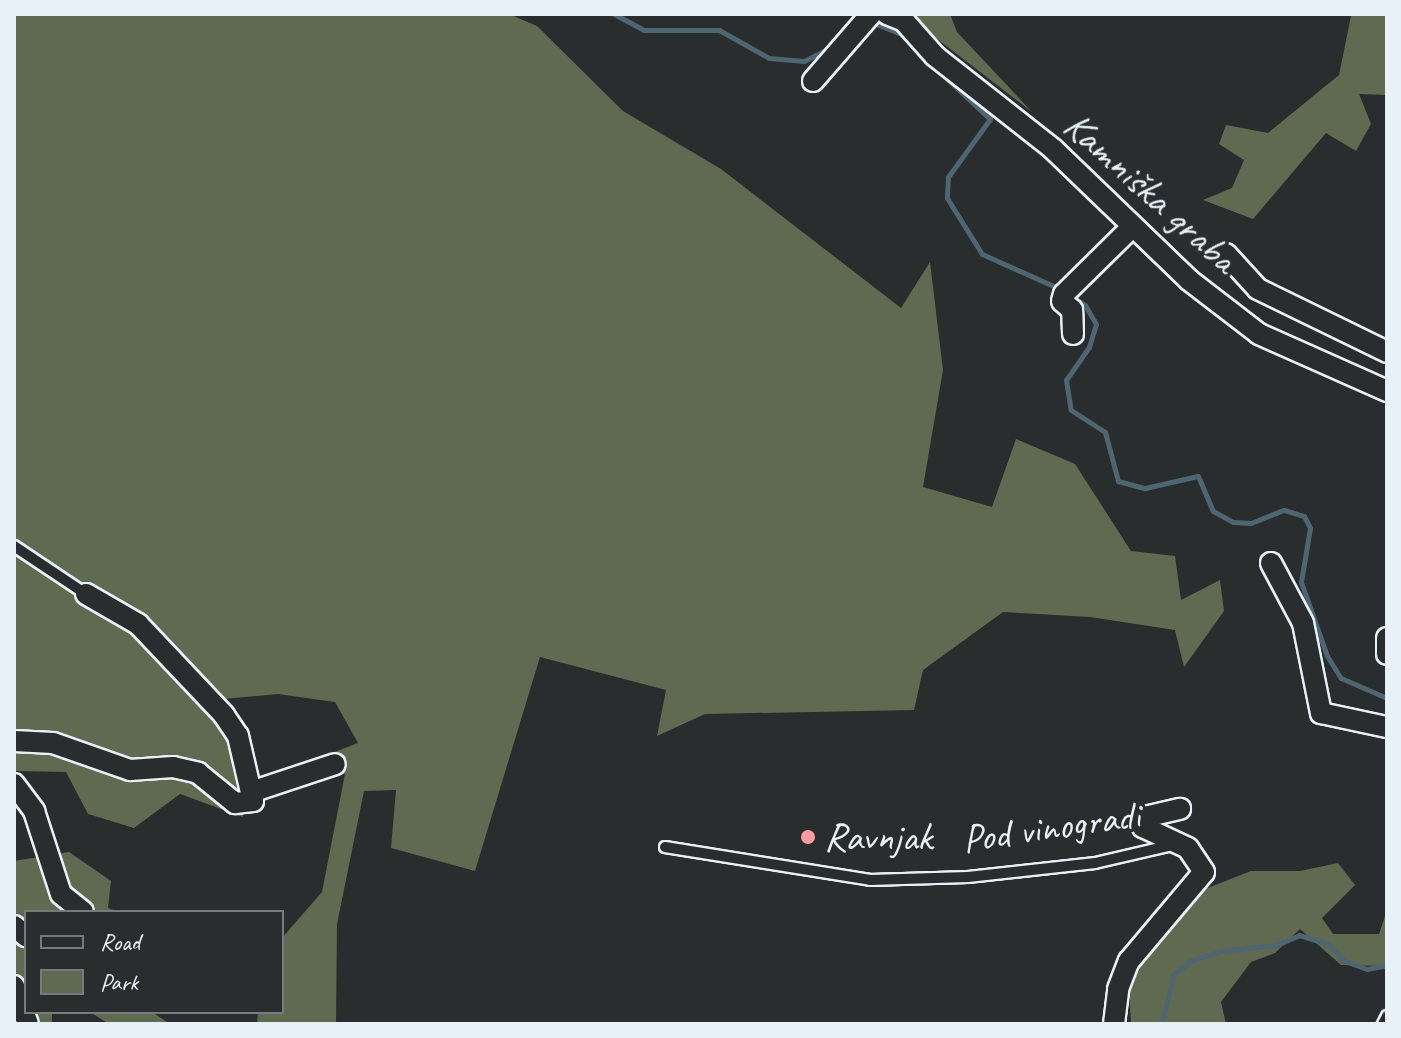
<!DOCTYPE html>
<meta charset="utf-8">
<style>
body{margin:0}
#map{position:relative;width:1401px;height:1038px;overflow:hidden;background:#2a2d2e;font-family:Caveat,sans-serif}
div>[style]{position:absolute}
.green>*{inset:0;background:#606a50}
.stream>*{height:5px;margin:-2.5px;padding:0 2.5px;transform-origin:2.5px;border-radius:2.5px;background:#4d6672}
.roads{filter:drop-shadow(2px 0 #e8f1f8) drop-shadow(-2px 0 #e8f1f8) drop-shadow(0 2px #e8f1f8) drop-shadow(0 -2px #e8f1f8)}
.lane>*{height:10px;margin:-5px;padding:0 5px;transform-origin:5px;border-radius:5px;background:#2a2d2e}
.street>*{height:20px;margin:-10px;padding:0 10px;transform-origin:10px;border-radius:10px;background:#2a2d2e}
.dots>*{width:22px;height:22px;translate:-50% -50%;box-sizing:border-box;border:4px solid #2a2d2e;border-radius:50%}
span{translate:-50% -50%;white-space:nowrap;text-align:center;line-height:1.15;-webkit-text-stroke:7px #2a2d2e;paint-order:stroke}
.street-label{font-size:40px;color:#e8f1f8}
.poi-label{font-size:40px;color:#e8f1f8}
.left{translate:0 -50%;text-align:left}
.frame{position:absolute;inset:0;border:16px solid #e8f1f8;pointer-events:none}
.legend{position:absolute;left:24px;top:910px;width:260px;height:104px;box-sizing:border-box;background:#2a2d2e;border:2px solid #767b7f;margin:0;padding:10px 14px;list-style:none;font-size:24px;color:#e8f1f8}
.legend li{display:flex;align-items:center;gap:16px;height:40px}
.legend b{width:40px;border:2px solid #767b7f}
</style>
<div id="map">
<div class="green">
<div style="clip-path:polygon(14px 14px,509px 14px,537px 26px,623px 111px,721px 169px,901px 308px,930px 262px,943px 370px,923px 487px,992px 507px,1016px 439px,1075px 464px,1131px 551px,1175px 556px,1181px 600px,1220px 580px,1224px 611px,1184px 667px,1175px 630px,1090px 617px,1003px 612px,923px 670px,914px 710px,705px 714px,657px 736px,666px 690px,540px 657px,475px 871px,391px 848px,396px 790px,364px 791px,337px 924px,336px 1024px,257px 1024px,258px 1012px,282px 1012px,282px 938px,322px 892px,345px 774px,301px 765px,358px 743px,335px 702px,278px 694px,202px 701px,227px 738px,243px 817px,180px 794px,134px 828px,88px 814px,66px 772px,14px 771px)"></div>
<div style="clip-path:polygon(905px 14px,950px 14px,957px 32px,1032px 112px)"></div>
<div style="clip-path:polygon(1347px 14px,1387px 14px,1387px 95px,1359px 94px,1371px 124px,1356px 151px,1326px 133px,1253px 219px,1203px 200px,1232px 188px,1244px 160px,1219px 144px,1226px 125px,1268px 133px,1339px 75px,1351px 16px)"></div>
<div style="clip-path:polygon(69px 852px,111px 881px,108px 908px,119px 912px,26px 912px,26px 1012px,52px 1012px,52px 1024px,14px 1024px,14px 861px)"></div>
<div style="clip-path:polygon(1338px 863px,1355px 885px,1322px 918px,1333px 934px,1379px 934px,1387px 910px,1387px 966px,1341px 965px,1300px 929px,1275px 953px,1251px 962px,1221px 1002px,1226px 1024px,1131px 1024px,1129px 989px,1155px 939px,1200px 891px,1251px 871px,1300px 871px)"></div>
<div style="clip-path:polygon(90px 1012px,152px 1012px,170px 1024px,109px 1024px)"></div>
</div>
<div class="stream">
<div style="left:614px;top:14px;width:34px;rotate:28deg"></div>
<div style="left:644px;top:30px;width:75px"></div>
<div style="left:719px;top:30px;width:57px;rotate:29.2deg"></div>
<div style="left:769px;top:58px;width:35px;rotate:5deg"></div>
<div style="left:804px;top:61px;width:28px;rotate:-27deg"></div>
<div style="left:874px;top:23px;width:32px;rotate:22deg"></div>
<div style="left:942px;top:74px;width:66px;rotate:43.2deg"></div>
<div style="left:990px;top:119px;width:72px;rotate:125.9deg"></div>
<div style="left:948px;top:177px;width:21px;rotate:93deg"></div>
<div style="left:947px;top:198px;width:66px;rotate:58deg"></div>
<div style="left:982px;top:254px;width:88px;rotate:24.2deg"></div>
<div style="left:1070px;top:295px;width:18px;rotate:34deg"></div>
<div style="left:1085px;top:305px;width:22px;rotate:60deg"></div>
<div style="left:1096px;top:324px;width:24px;rotate:107deg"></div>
<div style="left:1089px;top:347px;width:40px;rotate:124.9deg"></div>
<div style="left:1066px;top:380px;width:30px;rotate:81deg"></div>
<div style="left:1071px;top:410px;width:40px;rotate:32.9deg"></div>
<div style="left:1105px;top:432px;width:51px;rotate:75.1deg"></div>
<div style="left:1118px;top:481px;width:28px;rotate:15deg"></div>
<div style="left:1145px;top:488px;width:54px;rotate:-12.8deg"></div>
<div style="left:1198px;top:476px;width:38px;rotate:67deg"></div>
<div style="left:1213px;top:511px;width:23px;rotate:29deg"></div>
<div style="left:1233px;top:522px;width:18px;rotate:3deg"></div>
<div style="left:1251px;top:523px;width:35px;rotate:-22deg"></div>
<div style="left:1284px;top:510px;width:21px;rotate:17deg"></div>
<div style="left:1304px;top:516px;width:13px;rotate:63deg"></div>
<div style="left:1310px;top:528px;width:55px;rotate:99.5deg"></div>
<div style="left:1301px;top:582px;width:78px;rotate:70.6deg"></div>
<div style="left:1327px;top:656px;width:26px;rotate:58deg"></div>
<div style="left:1341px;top:678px;width:50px;rotate:23.5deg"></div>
<div style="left:1162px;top:1024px;width:50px;rotate:-77.3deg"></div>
<div style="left:1173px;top:975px;width:22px;rotate:-39deg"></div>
<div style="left:1190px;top:961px;width:33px;rotate:-18deg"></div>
<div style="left:1221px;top:951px;width:56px;rotate:-6.1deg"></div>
<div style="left:1277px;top:945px;width:24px;rotate:-24deg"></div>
<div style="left:1299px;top:935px;width:30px;rotate:17deg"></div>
<div style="left:1328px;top:944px;width:24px;rotate:45deg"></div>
<div style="left:1345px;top:961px;width:23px;rotate:20deg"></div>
<div style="left:1367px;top:969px;width:20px;rotate:-11deg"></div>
</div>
<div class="roads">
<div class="lane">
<div style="left:14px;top:546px;width:87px;rotate:33.7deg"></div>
<div style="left:665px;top:847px;width:208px;rotate:9.1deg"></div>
<div style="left:870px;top:880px;width:98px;rotate:-1.8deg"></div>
<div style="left:968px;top:877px;width:128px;rotate:-6.3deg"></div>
<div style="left:1095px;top:863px;width:84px;rotate:-13deg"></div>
<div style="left:1383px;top:1024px;width:9px;rotate:-63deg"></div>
</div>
<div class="street">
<div style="left:887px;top:14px;width:18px;rotate:22deg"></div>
<div style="left:904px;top:21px;width:47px;rotate:48.5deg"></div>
<div style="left:935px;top:56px;width:150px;rotate:38.2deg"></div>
<div style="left:1053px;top:149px;width:189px;rotate:43.9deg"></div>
<div style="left:1189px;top:280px;width:88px;rotate:37.6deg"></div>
<div style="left:1259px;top:334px;width:140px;rotate:24deg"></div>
<div style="left:813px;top:81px;width:89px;rotate:-49.1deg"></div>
<div style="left:1226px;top:254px;width:47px;rotate:47.6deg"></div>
<div style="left:1258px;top:289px;width:144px;rotate:26deg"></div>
<div style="left:1073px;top:334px;width:24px;rotate:-92deg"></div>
<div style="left:1072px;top:310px;width:13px;rotate:-138deg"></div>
<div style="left:1062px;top:301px;width:7px;rotate:-74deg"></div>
<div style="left:1064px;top:294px;width:95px;rotate:-44.6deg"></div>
<div style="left:1271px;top:563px;width:68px;rotate:61.9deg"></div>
<div style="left:1303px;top:623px;width:92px;rotate:78.7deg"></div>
<div style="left:1321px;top:713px;width:67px;rotate:12deg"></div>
<div style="left:1387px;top:638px;width:16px;rotate:90deg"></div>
<div style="left:14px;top:741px;width:39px;rotate:3deg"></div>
<div style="left:53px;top:743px;width:82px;rotate:19.3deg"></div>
<div style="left:130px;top:770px;width:43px;rotate:-4deg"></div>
<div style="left:173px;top:767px;width:26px;rotate:13deg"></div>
<div style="left:198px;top:773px;width:48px;rotate:39deg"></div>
<div style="left:235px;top:803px;width:18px;rotate:-6deg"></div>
<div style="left:253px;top:801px;width:67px;rotate:-103deg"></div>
<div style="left:238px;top:736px;width:25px;rotate:-124deg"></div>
<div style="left:224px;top:715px;width:125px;rotate:-133.4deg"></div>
<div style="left:138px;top:624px;width:60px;rotate:-150deg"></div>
<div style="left:14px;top:784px;width:34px;rotate:53deg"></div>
<div style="left:34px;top:811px;width:87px;rotate:72deg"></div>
<div style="left:61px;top:894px;width:28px;rotate:39deg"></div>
<div style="left:254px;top:791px;width:85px;rotate:-18.4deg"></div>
<div style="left:14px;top:926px;width:16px;rotate:40deg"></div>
<div style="left:14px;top:986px;width:40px;rotate:69.8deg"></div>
<div style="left:1114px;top:1024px;width:35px;rotate:-83deg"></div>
<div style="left:1118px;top:989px;width:30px;rotate:-69deg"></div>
<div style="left:1129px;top:961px;width:116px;rotate:-49.9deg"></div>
<div style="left:1204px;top:872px;width:29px;rotate:-124deg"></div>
<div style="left:1188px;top:848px;width:50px;rotate:-155deg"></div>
<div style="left:1143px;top:827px;width:6px;rotate:-108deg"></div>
<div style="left:1141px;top:821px;width:9px;rotate:-32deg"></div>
<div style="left:1149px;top:816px;width:32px;rotate:-13deg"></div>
</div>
</div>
<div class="dots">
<div style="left:808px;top:837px;background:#ff9aa2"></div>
</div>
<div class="street-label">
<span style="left:1151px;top:192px;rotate:42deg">Kamniška graba</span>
<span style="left:1051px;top:827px;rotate:-8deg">Pod vinogradi</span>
</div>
<div class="poi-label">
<span class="left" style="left:824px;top:837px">Ravnjak</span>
</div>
<div class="frame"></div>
<ul class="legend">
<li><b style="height:10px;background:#2a2d2e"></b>Road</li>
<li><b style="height:22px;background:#606a50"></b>Park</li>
</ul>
</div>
